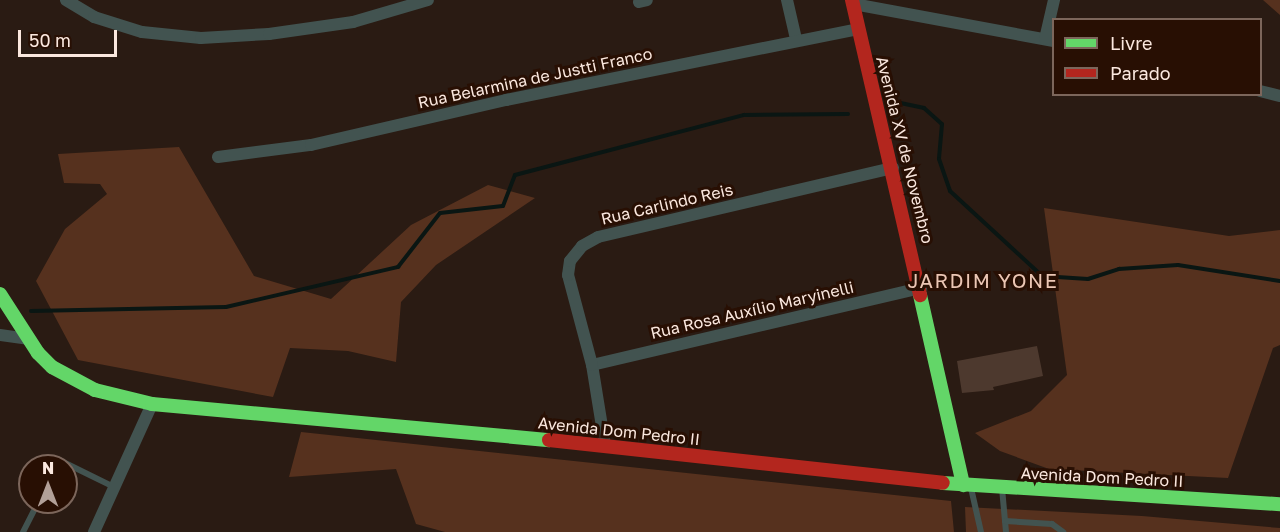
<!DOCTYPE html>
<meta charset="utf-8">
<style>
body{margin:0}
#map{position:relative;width:1280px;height:532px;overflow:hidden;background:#2a1b13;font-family:"Golos Text",sans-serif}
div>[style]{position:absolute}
.green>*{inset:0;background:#56311e}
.stream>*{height:4px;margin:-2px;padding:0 2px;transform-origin:2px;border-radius:2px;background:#0a1613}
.building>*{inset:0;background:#4d392e}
.lane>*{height:6px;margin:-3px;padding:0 3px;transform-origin:3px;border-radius:3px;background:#425350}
.street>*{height:12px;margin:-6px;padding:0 6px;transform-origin:6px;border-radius:6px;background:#425350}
.fast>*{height:14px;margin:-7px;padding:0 7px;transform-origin:7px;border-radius:7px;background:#63d668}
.jam>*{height:14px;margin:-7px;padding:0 7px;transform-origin:7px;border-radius:7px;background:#b3261e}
span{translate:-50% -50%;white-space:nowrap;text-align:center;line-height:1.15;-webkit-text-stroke:6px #280f03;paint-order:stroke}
.street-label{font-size:16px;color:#fbe8df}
.quarter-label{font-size:20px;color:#ebc6b4;letter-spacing:1.5px}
.legend{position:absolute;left:1052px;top:18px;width:210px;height:78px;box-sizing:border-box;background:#280f03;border:2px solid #7c665b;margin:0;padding:8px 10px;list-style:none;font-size:18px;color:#fbe8df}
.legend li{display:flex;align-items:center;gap:12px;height:30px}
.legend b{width:30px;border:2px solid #7c665b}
.north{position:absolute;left:18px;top:454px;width:60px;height:60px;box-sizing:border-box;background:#280f03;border:2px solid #7c665b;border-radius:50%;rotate:0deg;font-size:16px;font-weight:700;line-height:24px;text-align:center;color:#fbe8df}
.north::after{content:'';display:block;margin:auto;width:21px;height:27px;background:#b2a098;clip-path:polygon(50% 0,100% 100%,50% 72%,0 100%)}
.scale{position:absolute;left:18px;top:30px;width:99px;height:27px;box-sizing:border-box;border:3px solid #fbe8df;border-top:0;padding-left:8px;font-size:18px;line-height:21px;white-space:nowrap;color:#fbe8df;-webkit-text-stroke:4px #280f03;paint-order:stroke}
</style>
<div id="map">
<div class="green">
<div style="clip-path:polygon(1263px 0,1280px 0,1280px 15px)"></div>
<div style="clip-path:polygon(179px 147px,254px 276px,331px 299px,411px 225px,488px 185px,535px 198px,436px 265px,401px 302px,396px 362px,348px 351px,290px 348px,273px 397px,78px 360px,36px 281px,65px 229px,107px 194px,100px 184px,64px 183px,58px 154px)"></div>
<div style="clip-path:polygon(1044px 208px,1229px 236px,1280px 230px,1280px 345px,1273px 348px,1228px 478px,1049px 469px,1000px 451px,975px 433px,1031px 411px,1067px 375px)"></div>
<div style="clip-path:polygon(301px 432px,951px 501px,954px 532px,445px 532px,416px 524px,396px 469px,289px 477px)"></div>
<div style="clip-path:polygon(965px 507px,1142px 516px,1280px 528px,1280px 532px,966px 532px)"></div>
</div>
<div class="stream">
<div style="left:891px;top:101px;width:34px;rotate:12deg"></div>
<div style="left:924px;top:108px;width:24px;rotate:42deg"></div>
<div style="left:942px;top:124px;width:35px;rotate:95deg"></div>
<div style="left:939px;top:159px;width:34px;rotate:71deg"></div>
<div style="left:950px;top:191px;width:125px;rotate:42.7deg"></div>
<div style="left:1042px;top:276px;width:46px;rotate:3.7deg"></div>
<div style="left:1088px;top:279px;width:33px;rotate:-18deg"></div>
<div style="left:1119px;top:269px;width:59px;rotate:-3.9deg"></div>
<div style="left:1178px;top:265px;width:103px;rotate:8.9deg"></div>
<div style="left:31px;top:311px;width:195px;rotate:-1.2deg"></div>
<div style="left:226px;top:307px;width:177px;rotate:-13.1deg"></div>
<div style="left:398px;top:267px;width:68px;rotate:-52.1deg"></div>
<div style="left:440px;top:213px;width:63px;rotate:-6.3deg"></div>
<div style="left:503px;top:206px;width:33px;rotate:-69deg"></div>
<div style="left:515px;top:175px;width:237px;rotate:-14.7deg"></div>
<div style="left:744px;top:115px;width:104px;rotate:-0.6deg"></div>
</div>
<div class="building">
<div style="clip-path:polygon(1037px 346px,1043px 376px,993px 387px,994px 390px,962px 393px,957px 361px)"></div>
</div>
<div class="lane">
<div style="left:56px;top:466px;width:7px;rotate:-63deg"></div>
<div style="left:59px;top:460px;width:61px;rotate:26.1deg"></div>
<div style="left:971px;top:488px;width:45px;rotate:77.2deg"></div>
<div style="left:1002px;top:488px;width:44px;rotate:84.8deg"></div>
<div style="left:1005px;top:521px;width:47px;rotate:3.7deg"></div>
<div style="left:1052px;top:524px;width:14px;rotate:36deg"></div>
<div style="left:23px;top:532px;width:34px;rotate:-63deg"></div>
</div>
<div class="street">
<div style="left:66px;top:0;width:33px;rotate:31deg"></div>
<div style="left:94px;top:17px;width:50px;rotate:17.4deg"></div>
<div style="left:142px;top:32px;width:59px;rotate:5.8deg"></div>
<div style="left:201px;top:38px;width:68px;rotate:-3.4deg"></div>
<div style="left:269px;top:34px;width:85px;rotate:-8.1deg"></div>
<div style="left:353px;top:22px;width:78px;rotate:-16.3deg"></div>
<div style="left:787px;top:0;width:39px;rotate:77deg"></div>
<div style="left:639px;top:2px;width:8px;rotate:-14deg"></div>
<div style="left:854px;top:4px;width:203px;rotate:10.5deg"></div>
<div style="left:1045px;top:39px;width:40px;rotate:-77deg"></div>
<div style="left:1260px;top:91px;width:21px;rotate:14deg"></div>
<div style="left:218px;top:157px;width:94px;rotate:-7.4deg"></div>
<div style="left:311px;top:145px;width:200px;rotate:-13deg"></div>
<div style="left:506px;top:100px;width:359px;rotate:-11.4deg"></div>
<div style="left:0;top:335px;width:28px;rotate:8deg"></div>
<div style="left:592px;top:365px;width:338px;rotate:-13.2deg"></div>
<div style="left:605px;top:445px;width:81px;rotate:-99.2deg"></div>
<div style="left:592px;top:365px;width:93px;rotate:-104.9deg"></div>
<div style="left:568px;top:275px;width:14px;rotate:-82deg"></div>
<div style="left:570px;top:261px;width:19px;rotate:-51deg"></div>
<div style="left:582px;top:246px;width:18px;rotate:-29deg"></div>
<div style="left:598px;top:237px;width:303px;rotate:-13.2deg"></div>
<div style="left:94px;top:532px;width:141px;rotate:-65.6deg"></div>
</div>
<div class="fast">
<div style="left:0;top:294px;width:70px;rotate:57.2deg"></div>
<div style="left:38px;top:353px;width:20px;rotate:45deg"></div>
<div style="left:52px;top:367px;width:49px;rotate:28.1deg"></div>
<div style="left:95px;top:390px;width:59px;rotate:13.8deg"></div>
<div style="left:152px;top:404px;width:399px;rotate:5.2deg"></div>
<div style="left:920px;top:295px;width:195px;rotate:77.2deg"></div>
<div style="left:943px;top:483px;width:338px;rotate:3.6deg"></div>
</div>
<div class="jam">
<div style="left:852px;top:0;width:303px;rotate:77deg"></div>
<div style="left:549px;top:440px;width:396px;rotate:6.2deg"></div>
</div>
<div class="street-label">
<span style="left:535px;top:78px;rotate:-12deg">Rua Belarmina de Justti Franco</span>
<span style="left:905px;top:150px;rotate:76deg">Avenida XV de Novembro</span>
<span style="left:667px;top:204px;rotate:-13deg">Rua Carlindo Reis</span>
<span style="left:752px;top:310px;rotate:-13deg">Rua Rosa Auxílio Maryinelli</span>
<span style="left:619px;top:431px;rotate:6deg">Avenida Dom Pedro II</span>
<span style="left:1102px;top:477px;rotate:3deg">Avenida Dom Pedro II</span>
</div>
<div class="quarter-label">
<span style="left:983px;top:280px">JARDIM YONE</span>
</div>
<ul class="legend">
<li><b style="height:8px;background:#63d668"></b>Livre</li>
<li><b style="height:8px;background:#b3261e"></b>Parado</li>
</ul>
<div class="north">N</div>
<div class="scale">50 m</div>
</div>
